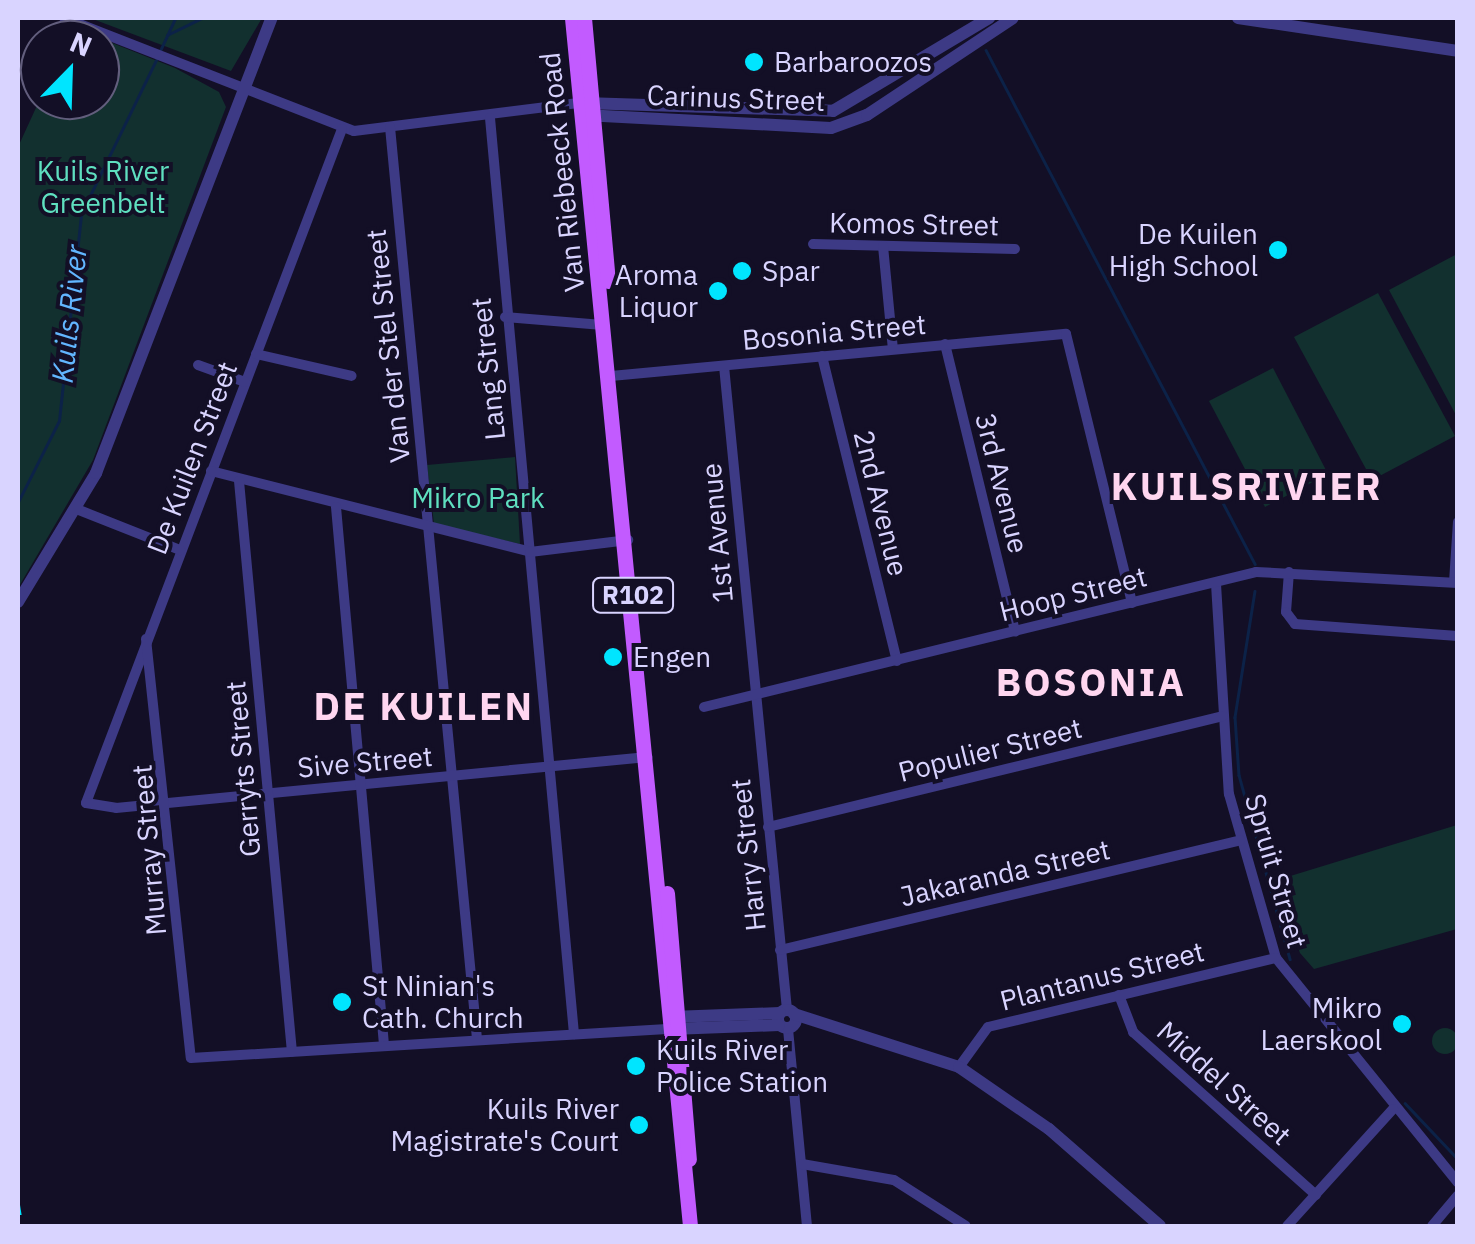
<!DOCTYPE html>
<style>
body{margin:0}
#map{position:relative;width:1475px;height:1244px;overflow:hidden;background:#130f26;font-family:"IBM Plex Sans",sans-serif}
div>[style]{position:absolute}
.green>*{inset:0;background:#12302f}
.round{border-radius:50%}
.stream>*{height:2.5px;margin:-1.25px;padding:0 1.25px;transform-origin:1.25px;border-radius:1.25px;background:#0c2248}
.minor>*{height:10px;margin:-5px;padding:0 5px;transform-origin:5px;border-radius:5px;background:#3d3a85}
.tertiary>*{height:12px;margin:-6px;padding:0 6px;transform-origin:6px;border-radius:6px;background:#3d3a85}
.tertiary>.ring{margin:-6px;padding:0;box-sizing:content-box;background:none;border:12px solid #3d3a85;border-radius:50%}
.primary>*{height:15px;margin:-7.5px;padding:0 7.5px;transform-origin:7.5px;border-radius:7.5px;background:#c25bff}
.rail>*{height:2.5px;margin-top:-1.25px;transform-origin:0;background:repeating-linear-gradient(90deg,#00e5ff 0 15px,transparent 0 27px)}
.dots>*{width:28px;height:28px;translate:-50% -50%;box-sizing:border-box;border:5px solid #130f26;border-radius:50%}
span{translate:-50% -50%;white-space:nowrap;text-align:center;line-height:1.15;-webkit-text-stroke:8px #130f26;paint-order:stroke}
.shield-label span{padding:2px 8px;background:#130f26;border:2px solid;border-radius:8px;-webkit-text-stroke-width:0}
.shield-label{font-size:25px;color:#d9d4ff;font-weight:700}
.poi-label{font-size:28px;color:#d9d4ff}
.left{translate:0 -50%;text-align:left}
.right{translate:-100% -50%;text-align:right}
.street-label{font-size:28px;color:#d9d4ff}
.park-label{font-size:28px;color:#5fe0c0}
.water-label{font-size:30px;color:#62b6ff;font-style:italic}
.district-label{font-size:38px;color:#ffd6f0;font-weight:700;letter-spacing:2.5px}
.frame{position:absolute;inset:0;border:20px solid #d9d4ff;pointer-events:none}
.north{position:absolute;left:20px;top:20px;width:100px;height:100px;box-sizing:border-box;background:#130f26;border:2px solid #625e7d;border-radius:50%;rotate:23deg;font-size:28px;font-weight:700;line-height:40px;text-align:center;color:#d9d4ff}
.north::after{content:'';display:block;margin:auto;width:35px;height:45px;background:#00e5ff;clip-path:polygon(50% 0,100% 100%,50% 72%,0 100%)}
</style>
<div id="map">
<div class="green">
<div style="clip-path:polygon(90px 18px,262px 18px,231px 71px)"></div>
<div style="clip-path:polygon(67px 25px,175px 68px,219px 92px,226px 107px,93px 460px,18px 588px,18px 147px,40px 99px,100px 100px,100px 40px,67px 40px)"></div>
<div style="clip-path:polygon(1457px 254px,1457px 417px,1389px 290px)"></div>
<div style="clip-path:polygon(1378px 293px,1455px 436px,1372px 480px,1294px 337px)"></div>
<div style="clip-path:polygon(1273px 368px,1328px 474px,1265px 507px,1209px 401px)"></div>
<div style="clip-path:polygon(515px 457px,520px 544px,434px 524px,427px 465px)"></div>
<div style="clip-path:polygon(1457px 825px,1457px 929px,1314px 969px,1300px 953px,1274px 881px)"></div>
<div class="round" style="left:1432px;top:1028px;width:26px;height:26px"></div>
</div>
<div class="stream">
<div style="left:167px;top:35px;width:39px;rotate:-26deg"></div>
<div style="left:986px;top:50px;width:580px;rotate:62.37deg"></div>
<div style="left:159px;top:53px;width:38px;rotate:-65deg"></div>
<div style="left:18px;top:502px;width:91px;rotate:-63.2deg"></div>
<div style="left:59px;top:421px;width:208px;rotate:-83.9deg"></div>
<div style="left:81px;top:214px;width:171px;rotate:-64deg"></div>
<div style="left:1255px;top:591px;width:128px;rotate:99deg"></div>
<div style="left:1235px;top:717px;width:58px;rotate:86.1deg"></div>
<div style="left:1239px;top:775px;width:191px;rotate:74.5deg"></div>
<div style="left:1405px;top:1103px;width:77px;rotate:46.6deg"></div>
</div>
<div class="minor">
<div style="left:64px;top:18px;width:311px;rotate:21.3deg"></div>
<div style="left:354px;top:131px;width:228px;rotate:-7.1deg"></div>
<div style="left:490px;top:118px;width:920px;rotate:84.76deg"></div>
<div style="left:390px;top:127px;width:916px;rotate:84.55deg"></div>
<div style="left:342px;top:129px;width:721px;rotate:110.8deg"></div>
<div style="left:86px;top:803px;width:30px;rotate:9deg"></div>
<div style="left:116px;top:808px;width:534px;rotate:-5.48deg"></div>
<div style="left:813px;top:244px;width:202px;rotate:1.4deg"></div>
<div style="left:883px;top:246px;width:103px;rotate:84.5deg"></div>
<div style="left:505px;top:317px;width:98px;rotate:4.7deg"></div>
<div style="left:945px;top:344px;width:296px;rotate:76.3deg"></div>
<div style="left:256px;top:354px;width:98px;rotate:12.9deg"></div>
<div style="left:822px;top:356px;width:314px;rotate:76.2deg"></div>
<div style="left:198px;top:365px;width:50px;rotate:19.9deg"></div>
<div style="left:724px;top:366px;width:647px;rotate:84.41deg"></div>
<div style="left:611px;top:376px;width:457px;rotate:-5.3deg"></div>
<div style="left:1066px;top:334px;width:277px;rotate:76.2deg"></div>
<div style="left:211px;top:471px;width:329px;rotate:14.2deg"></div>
<div style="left:530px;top:552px;width:99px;rotate:-7deg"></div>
<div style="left:239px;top:481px;width:573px;rotate:84.7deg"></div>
<div style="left:336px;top:507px;width:540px;rotate:84.9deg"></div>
<div style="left:79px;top:510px;width:109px;rotate:21.6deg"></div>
<div style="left:1289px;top:572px;width:40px;rotate:94.3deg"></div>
<div style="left:1286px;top:612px;width:15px;rotate:53deg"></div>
<div style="left:1295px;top:624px;width:163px;rotate:4.2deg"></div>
<div style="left:1454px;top:582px;width:60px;rotate:-86.2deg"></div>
<div style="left:1216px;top:584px;width:210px;rotate:86.5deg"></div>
<div style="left:1229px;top:794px;width:171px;rotate:74deg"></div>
<div style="left:1276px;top:958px;width:289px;rotate:51deg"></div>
<div style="left:146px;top:639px;width:421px;rotate:83.9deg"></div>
<div style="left:191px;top:1058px;width:481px;rotate:-3.5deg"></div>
<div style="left:704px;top:707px;width:568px;rotate:-13.74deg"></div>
<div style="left:1256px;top:572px;width:202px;rotate:3.1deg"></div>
<div style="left:768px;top:827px;width:468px;rotate:-13.7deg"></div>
<div style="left:780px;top:950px;width:473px;rotate:-13.4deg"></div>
<div style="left:1119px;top:995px;width:40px;rotate:69deg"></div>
<div style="left:1133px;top:1032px;width:245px;rotate:41.7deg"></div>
<div style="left:788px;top:1029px;width:198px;rotate:84.5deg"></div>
<div style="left:959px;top:1067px;width:49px;rotate:-54.1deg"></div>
<div style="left:988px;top:1027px;width:296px;rotate:-13.5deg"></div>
<div style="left:802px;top:1164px;width:93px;rotate:9.9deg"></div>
<div style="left:894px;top:1180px;width:85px;rotate:32.6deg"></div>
<div style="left:1287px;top:1226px;width:158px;rotate:-47.8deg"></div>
<div style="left:1432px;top:1226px;width:40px;rotate:-50deg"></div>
</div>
<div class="tertiary">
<div style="left:1238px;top:18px;width:222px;rotate:8.5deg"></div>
<div style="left:584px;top:103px;width:249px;rotate:1.8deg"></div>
<div style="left:833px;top:111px;width:182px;rotate:-30.8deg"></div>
<div style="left:584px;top:115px;width:247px;rotate:3deg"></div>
<div style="left:831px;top:128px;width:38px;rotate:-20deg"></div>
<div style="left:867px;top:115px;width:175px;rotate:-33.6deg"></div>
<div style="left:18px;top:602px;width:151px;rotate:-58.8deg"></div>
<div style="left:96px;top:473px;width:488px;rotate:-68.9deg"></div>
<div class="ring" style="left:778px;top:1010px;width:6px;height:6px"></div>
<div style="left:794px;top:1014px;width:173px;rotate:17.8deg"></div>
<div style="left:959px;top:1067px;width:109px;rotate:34.6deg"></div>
<div style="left:1049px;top:1129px;width:147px;rotate:41.1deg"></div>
<div style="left:672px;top:1017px;width:108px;rotate:-2.1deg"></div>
<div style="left:671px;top:1029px;width:108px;rotate:-2.1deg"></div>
</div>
<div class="primary">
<div style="left:572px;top:18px;width:1214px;rotate:84.42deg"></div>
<div style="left:584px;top:18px;width:264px;rotate:84.8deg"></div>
<div style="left:667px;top:893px;width:267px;rotate:85.3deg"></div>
</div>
<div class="rail">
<div style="left:18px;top:1200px;width:26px;rotate:81deg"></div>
</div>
<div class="dots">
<div style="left:754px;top:62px;background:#00e5ff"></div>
<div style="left:1278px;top:250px;background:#00e5ff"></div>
<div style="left:742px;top:271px;background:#00e5ff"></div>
<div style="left:718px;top:291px;background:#00e5ff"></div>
<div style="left:613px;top:657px;background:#00e5ff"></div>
<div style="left:342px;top:1002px;background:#00e5ff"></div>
<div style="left:1402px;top:1024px;background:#00e5ff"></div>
<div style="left:636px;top:1066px;background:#00e5ff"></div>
<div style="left:639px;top:1125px;background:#00e5ff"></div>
</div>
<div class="shield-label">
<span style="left:633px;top:595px">R102</span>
</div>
<div class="poi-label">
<span class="left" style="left:774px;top:62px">Barbaroozos</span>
<span class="right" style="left:1258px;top:250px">De Kuilen<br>High School</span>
<span class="left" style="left:762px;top:271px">Spar</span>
<span class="right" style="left:698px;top:291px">Aroma<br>Liquor</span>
<span class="left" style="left:633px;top:657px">Engen</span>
<span class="left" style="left:362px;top:1002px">St Ninian's<br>Cath. Church</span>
<span class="right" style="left:1382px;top:1024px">Mikro<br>Laerskool</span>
<span class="left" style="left:656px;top:1066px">Kuils River<br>Police Station</span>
<span class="right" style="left:619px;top:1125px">Kuils River<br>Magistrate's Court</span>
</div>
<div class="street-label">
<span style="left:736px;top:98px;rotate:2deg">Carinus Street</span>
<span style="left:562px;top:172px;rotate:-96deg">Van Riebeeck Road</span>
<span style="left:914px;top:224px;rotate:1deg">Komos Street</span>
<span style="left:834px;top:332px;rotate:-5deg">Bosonia Street</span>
<span style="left:388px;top:346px;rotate:-96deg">Van der Stel Street</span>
<span style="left:488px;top:369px;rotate:-96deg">Lang Street</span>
<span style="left:192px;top:458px;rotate:-69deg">De Kuilen Street</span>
<span style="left:1002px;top:483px;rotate:76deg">3rd Avenue</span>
<span style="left:881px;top:503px;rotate:76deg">2nd Avenue</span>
<span style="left:717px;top:533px;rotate:-95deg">1st Avenue</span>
<span style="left:1073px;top:594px;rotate:-14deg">Hoop Street</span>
<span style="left:990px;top:750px;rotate:-14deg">Populier Street</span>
<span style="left:365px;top:762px;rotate:-5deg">Sive Street</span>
<span style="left:243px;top:769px;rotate:-95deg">Gerryts Street</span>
<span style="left:149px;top:850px;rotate:-95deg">Murray Street</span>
<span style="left:748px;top:855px;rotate:-96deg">Harry Street</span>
<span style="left:1276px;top:871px;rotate:74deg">Spruit Street</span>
<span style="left:1005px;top:873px;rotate:-13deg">Jakaranda Street</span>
<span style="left:1102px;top:976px;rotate:-14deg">Plantanus Street</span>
<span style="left:1224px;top:1083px;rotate:42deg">Middel Street</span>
</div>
<div class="park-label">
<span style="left:103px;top:187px">Kuils River<br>Greenbelt</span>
<span style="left:478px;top:498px">Mikro Park</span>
</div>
<div class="water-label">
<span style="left:69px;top:314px;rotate:-84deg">Kuils River</span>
</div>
<div class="district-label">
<span style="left:1247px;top:486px">KUILSRIVIER</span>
<span style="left:1091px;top:682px">BOSONIA</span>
<span style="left:424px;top:706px">DE KUILEN</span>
</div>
<div class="frame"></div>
<div class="north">N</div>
</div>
